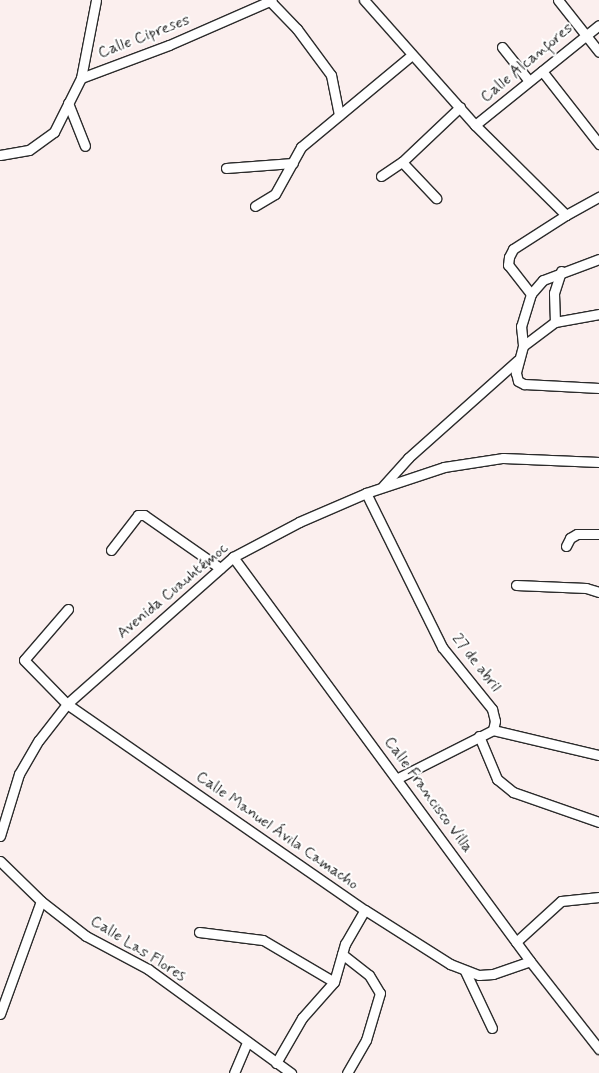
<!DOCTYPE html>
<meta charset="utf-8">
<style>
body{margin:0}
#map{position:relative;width:599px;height:1073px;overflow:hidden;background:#fbefee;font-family:Mynerve,sans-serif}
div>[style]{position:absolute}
.roads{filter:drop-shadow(1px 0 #2b2b2b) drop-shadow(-1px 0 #2b2b2b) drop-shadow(0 1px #2b2b2b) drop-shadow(0 -1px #2b2b2b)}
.street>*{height:9px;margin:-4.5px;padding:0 4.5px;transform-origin:4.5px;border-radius:4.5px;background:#fff}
span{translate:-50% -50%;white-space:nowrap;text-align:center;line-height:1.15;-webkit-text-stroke:4px #fff;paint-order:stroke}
.street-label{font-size:16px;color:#2b2b2b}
</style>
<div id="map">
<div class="roads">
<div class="street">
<div style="left:364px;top:0;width:167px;rotate:48.4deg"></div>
<div style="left:475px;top:125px;width:128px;rotate:44.7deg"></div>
<div style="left:566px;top:215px;width:38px;rotate:-29deg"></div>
<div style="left:558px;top:0;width:66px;rotate:51.7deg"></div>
<div style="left:270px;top:1px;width:39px;rotate:46deg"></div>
<div style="left:297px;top:29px;width:57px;rotate:53.5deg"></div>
<div style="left:331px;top:75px;width:41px;rotate:78.7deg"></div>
<div style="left:502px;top:47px;width:43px;rotate:51.5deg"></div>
<div style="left:542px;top:71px;width:93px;rotate:52deg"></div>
<div style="left:81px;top:78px;width:94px;rotate:-20.6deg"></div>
<div style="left:169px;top:45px;width:112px;rotate:-23.6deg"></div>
<div style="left:68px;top:103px;width:46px;rotate:68.4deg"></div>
<div style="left:475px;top:125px;width:159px;rotate:-38.9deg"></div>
<div style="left:0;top:155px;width:29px;rotate:-10deg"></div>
<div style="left:29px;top:150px;width:31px;rotate:-36deg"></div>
<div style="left:54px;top:132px;width:60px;rotate:-63.4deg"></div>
<div style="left:81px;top:78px;width:79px;rotate:-79.1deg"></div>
<div style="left:402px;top:162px;width:50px;rotate:46.6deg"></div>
<div style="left:226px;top:168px;width:67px;rotate:-4.3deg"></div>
<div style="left:381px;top:176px;width:25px;rotate:-34deg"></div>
<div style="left:402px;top:162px;width:80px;rotate:-43.5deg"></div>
<div style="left:255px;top:206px;width:23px;rotate:-31deg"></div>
<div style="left:275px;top:194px;width:54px;rotate:-61deg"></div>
<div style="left:301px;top:147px;width:144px;rotate:-39.7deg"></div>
<div style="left:599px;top:259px;width:60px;rotate:159.4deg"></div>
<div style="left:543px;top:280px;width:18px;rotate:131deg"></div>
<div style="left:531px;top:294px;width:34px;rotate:107deg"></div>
<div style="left:521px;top:326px;width:20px;rotate:84deg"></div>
<div style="left:523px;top:346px;width:28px;rotate:105deg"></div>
<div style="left:516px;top:373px;width:8px;rotate:76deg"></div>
<div style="left:518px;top:381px;width:7px;rotate:27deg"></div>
<div style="left:524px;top:384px;width:75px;rotate:3.1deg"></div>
<div style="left:531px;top:294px;width:37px;rotate:-128deg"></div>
<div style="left:508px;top:265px;width:8px;rotate:-83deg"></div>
<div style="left:509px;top:257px;width:9px;rotate:-63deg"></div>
<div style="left:513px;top:249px;width:63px;rotate:-32.7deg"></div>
<div style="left:555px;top:322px;width:29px;rotate:-92deg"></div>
<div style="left:554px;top:293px;width:23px;rotate:-72deg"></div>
<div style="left:523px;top:346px;width:40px;rotate:-37deg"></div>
<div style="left:555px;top:322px;width:45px;rotate:-10.3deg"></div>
<div style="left:383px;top:486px;width:38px;rotate:-48deg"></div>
<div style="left:408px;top:458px;width:147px;rotate:-41.7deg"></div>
<div style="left:366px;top:493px;width:172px;rotate:63.7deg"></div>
<div style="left:442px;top:647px;width:80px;rotate:51.1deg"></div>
<div style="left:492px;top:709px;width:12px;rotate:76deg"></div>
<div style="left:495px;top:721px;width:9px;rotate:103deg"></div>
<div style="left:566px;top:546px;width:9px;rotate:-63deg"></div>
<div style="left:570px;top:538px;width:8px;rotate:-30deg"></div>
<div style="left:577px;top:534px;width:22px"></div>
<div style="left:111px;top:550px;width:44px;rotate:-52.4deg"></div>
<div style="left:138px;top:515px;width:6px"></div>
<div style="left:144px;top:515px;width:93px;rotate:34.9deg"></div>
<div style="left:233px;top:557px;width:501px;rotate:53.68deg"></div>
<div style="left:530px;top:961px;width:112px;rotate:51.9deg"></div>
<div style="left:516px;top:585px;width:70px;rotate:2.5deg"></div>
<div style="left:586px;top:588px;width:14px;rotate:17deg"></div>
<div style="left:68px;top:609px;width:67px;rotate:130.8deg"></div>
<div style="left:24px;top:660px;width:62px;rotate:45.7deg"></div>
<div style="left:67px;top:704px;width:362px;rotate:34.7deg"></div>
<div style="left:365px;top:910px;width:101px;rotate:32.4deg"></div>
<div style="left:450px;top:964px;width:31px;rotate:21deg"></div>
<div style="left:479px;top:975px;width:14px;rotate:-4deg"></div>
<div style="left:493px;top:974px;width:39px;rotate:-19deg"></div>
<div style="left:493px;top:730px;width:109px;rotate:13.3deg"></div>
<div style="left:479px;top:736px;width:47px;rotate:67.3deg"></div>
<div style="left:497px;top:779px;width:21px;rotate:39deg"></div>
<div style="left:513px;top:792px;width:91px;rotate:19.2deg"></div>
<div style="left:398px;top:778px;width:106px;rotate:-26.8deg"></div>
<div style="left:0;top:836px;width:65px;rotate:-73deg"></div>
<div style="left:19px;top:774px;width:39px;rotate:-60deg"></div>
<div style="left:39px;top:740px;width:46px;rotate:-52.1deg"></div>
<div style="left:67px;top:704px;width:222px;rotate:-41.5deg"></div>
<div style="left:233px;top:557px;width:75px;rotate:-27.9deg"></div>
<div style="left:299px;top:522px;width:73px;rotate:-23.4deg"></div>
<div style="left:366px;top:493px;width:82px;rotate:-18.4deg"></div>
<div style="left:444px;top:467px;width:60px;rotate:-8.7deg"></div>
<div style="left:503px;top:458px;width:96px;rotate:2.4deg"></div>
<div style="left:0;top:861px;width:57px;rotate:44.3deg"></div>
<div style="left:41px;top:901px;width:57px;rotate:37.9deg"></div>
<div style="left:86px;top:936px;width:70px;rotate:28deg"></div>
<div style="left:148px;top:969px;width:177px;rotate:36deg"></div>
<div style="left:199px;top:932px;width:64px;rotate:7.1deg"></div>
<div style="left:263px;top:940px;width:82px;rotate:30.6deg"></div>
<div style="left:516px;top:942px;width:61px;rotate:-42.3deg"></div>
<div style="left:561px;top:901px;width:38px;rotate:-6deg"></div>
<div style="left:342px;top:954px;width:34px;rotate:38deg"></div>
<div style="left:369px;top:975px;width:21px;rotate:59deg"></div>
<div style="left:380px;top:993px;width:49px;rotate:106.6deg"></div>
<div style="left:366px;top:1040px;width:38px;rotate:120deg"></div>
<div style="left:465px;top:971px;width:63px;rotate:64.7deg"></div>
<div style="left:0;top:1014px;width:120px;rotate:-70.1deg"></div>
<div style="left:276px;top:1063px;width:52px;rotate:-60deg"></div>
<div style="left:302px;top:1018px;width:48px;rotate:-48.4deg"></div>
<div style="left:334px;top:982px;width:40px;rotate:-74deg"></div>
<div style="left:345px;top:944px;width:39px;rotate:-60deg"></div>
<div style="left:234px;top:1073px;width:34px;rotate:-67deg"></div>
</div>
</div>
<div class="street-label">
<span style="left:144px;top:37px;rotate:-21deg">Calle Cipreses</span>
<span style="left:527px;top:63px;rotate:-40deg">Calle Alcanfores</span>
<span style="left:173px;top:591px;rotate:-40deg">Avenida Cuauhtémoc</span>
<span style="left:476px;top:663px;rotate:52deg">27 de abril</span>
<span style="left:428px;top:795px;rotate:54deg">Calle Francisco Villa</span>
<span style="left:277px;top:831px;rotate:35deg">Calle Manuel Ávila Camacho</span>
<span style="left:138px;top:949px;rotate:32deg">Calle Las Flores</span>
</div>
</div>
